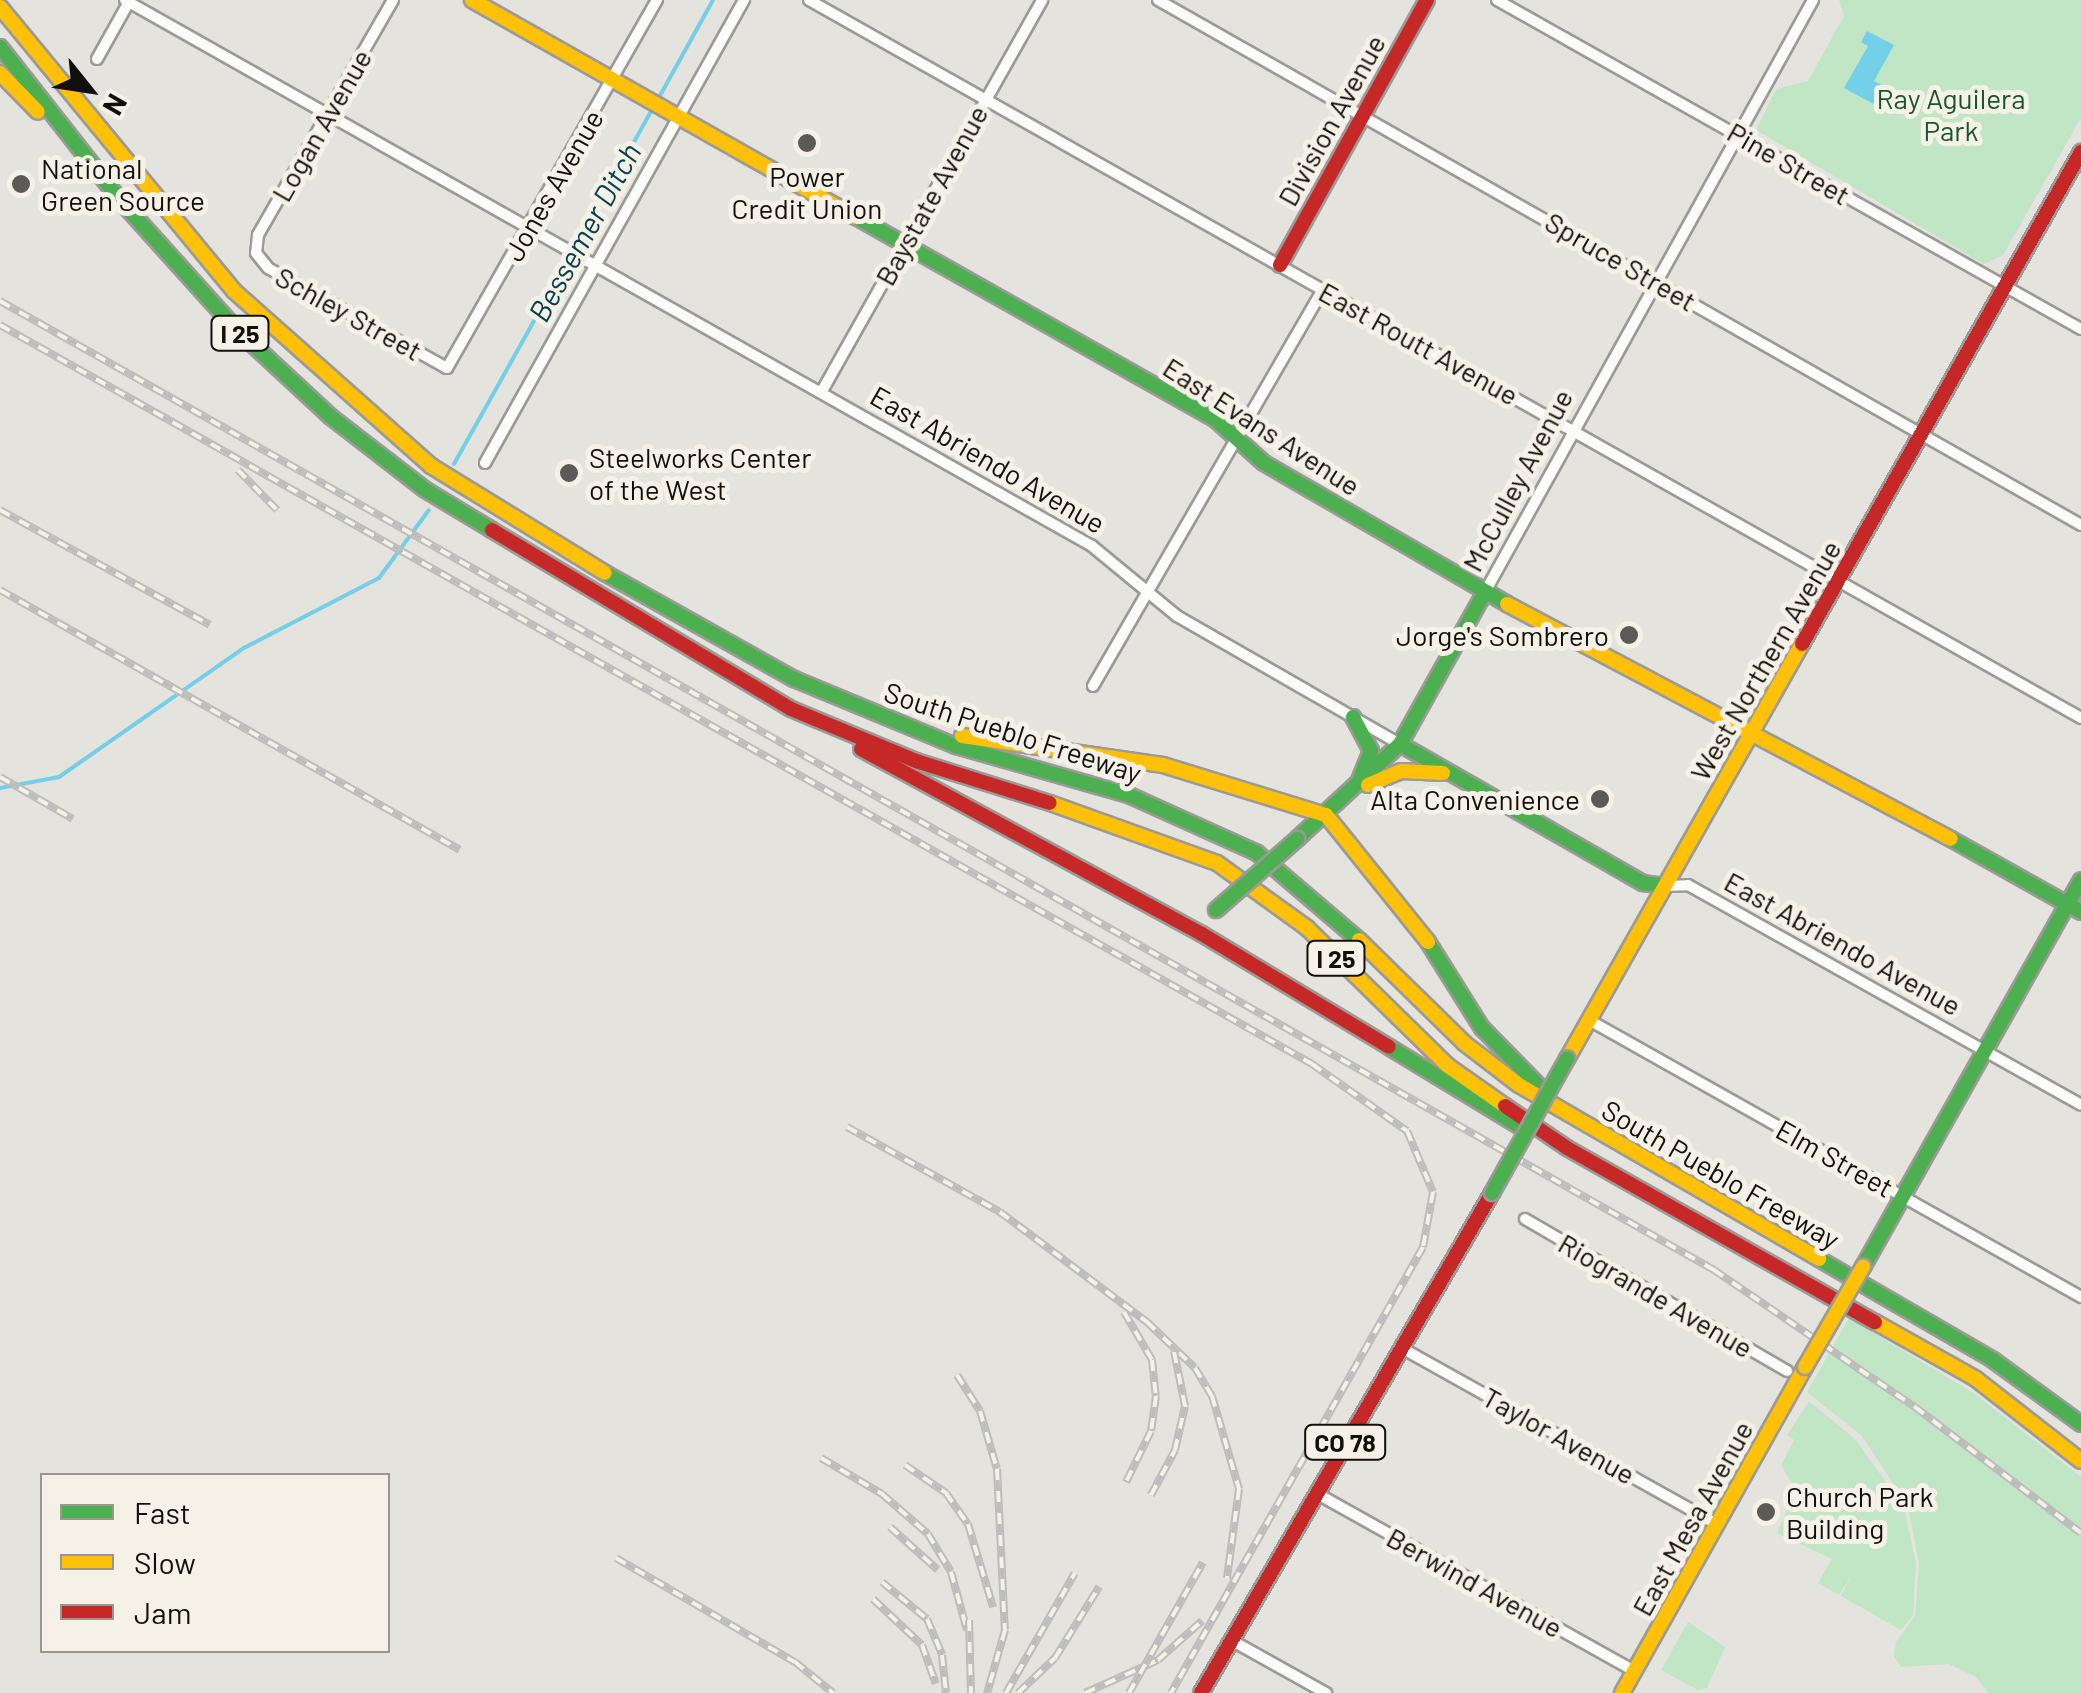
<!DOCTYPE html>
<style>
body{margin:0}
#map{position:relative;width:2081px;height:1693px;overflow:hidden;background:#e4e3de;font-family:Barlow,sans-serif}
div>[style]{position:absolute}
.green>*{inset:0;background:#c0e6c6}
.water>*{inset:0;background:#74cfe8}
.stream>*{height:4px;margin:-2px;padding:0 2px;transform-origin:2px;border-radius:2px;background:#74cfe8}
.roads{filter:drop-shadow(2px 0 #9b9a96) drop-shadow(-2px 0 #9b9a96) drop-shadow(0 2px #9b9a96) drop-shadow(0 -2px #9b9a96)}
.street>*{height:10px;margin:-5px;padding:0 5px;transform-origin:5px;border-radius:5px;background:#fbfbfa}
.fast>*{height:14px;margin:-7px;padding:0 7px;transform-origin:7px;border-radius:7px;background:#4caf50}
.slow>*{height:14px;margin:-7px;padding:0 7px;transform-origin:7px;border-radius:7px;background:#ffc107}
.jam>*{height:14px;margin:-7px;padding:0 7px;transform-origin:7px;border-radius:7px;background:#c62828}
.rail>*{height:8px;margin-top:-4px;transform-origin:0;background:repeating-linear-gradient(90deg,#f6f1e7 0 11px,#bdbdbb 0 22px);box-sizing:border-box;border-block:2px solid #bdbdbb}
.bridges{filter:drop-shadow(2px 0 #9b9a96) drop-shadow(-2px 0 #9b9a96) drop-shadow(0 2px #9b9a96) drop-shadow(0 -2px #9b9a96)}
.fast-bridge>*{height:14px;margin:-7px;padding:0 7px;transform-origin:7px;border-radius:7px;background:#4caf50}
.slow-bridge>*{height:14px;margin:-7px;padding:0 7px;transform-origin:7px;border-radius:7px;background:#ffc107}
.dots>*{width:28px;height:28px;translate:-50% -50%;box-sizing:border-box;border:5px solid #f6f1e7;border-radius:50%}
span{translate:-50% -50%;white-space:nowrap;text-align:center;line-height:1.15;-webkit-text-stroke:10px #f6f1e7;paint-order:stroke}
.shield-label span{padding:2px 8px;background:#f6f1e7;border:2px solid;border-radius:8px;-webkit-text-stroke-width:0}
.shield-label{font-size:25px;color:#12100d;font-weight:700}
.park-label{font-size:28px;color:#17552d}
.street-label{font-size:28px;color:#12100d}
.poi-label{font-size:28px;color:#12100d}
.left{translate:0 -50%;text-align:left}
.right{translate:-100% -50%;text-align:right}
.water-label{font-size:30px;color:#064151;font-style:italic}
.legend{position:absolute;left:40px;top:1473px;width:350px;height:180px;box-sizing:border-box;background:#f6f1e7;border:2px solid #9b9790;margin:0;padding:12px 18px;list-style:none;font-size:30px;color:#12100d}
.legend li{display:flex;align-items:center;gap:20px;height:50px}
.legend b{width:50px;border:2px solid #9b9790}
.north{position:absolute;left:40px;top:40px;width:100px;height:100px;-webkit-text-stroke:8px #f6f1e7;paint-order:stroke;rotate:120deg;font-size:28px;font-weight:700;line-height:40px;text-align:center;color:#12100d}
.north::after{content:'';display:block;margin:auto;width:35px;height:45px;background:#12100d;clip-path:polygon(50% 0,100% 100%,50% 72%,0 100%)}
</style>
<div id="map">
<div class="green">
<div style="clip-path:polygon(1839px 0,2081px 0,2081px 118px,2003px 255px,1984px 264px,1756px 130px,1776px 89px,1808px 81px,1844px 16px)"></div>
<div style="clip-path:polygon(1849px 1318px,1975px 1394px,2081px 1477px,2081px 1693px,1989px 1693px,1976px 1677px,1949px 1664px,1901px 1667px,1894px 1656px,1896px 1642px,1915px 1616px,1919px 1564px,1908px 1506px,1862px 1436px,1807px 1392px)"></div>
<div style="clip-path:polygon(1809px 1401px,1856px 1440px,1904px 1508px,1916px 1563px,1913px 1615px,1901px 1630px,1841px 1596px,1851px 1576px,1839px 1595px,1818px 1583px,1832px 1559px,1855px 1570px,1777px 1533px,1796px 1490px,1781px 1465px,1794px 1440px,1787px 1435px)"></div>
<div style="clip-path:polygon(1688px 1622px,1725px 1647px,1707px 1688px,1698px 1690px,1661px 1670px)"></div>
</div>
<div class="water">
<div style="clip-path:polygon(1867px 31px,1894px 45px,1874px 81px,1891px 90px,1881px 108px,1844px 88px,1868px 46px,1861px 42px)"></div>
</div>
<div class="stream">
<div style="left:657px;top:101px;width:115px;rotate:-61deg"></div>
<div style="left:454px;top:464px;width:406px;rotate:-60.8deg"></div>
<div style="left:0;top:788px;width:60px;rotate:-10.6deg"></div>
<div style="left:59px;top:777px;width:226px;rotate:-34.9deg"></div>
<div style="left:244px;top:648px;width:152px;rotate:-27.4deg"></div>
<div style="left:379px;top:578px;width:84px;rotate:-53.7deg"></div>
</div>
<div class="roads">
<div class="street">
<div style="left:125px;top:0;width:1110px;rotate:29.45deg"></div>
<div style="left:1092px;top:546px;width:110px;rotate:39.5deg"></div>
<div style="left:1177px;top:616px;width:257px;rotate:29.9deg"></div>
<div style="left:393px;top:0;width:271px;rotate:119.9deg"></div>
<div style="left:258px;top:235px;width:18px;rotate:96deg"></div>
<div style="left:256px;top:253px;width:19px;rotate:51deg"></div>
<div style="left:268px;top:268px;width:205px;rotate:29.2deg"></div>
<div style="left:447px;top:368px;width:424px;rotate:-60.3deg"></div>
<div style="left:809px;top:0;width:1461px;rotate:29.44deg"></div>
<div style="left:1158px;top:0;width:1062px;rotate:29.63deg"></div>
<div style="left:1497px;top:0;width:670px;rotate:29.4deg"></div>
<div style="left:97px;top:59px;width:68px;rotate:-60.8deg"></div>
<div style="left:822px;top:391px;width:449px;rotate:-60.6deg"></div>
<div style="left:485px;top:463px;width:531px;rotate:-60.78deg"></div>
<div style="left:1485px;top:592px;width:677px;rotate:-61.01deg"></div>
<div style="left:1093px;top:686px;width:459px;rotate:-59.9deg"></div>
<div style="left:1664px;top:886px;width:24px;rotate:-2deg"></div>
<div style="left:1688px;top:885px;width:450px;rotate:29.2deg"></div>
<div style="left:1589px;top:1020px;width:565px;rotate:29.38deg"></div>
<div style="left:1525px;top:1219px;width:303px;rotate:30.1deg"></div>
<div style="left:1400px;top:1347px;width:363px;rotate:29.2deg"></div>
<div style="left:1316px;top:1493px;width:364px;rotate:29.2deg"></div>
<div style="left:1231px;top:1640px;width:109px;rotate:29.2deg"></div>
</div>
<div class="fast">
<div style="left:0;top:47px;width:193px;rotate:51.9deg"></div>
<div style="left:119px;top:199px;width:173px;rotate:48deg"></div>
<div style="left:235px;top:328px;width:131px;rotate:42.8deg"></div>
<div style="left:331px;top:417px;width:118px;rotate:37.7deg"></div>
<div style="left:424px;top:489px;width:79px;rotate:31.1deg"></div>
<div style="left:856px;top:217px;width:413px;rotate:29.4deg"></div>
<div style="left:1216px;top:420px;width:64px;rotate:41.9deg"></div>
<div style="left:1264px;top:463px;width:281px;rotate:30.1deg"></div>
<div style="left:605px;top:573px;width:217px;rotate:29.3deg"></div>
<div style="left:794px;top:679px;width:175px;rotate:22.5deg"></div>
<div style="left:956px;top:746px;width:182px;rotate:15.9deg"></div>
<div style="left:1131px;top:796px;width:138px;rotate:24.3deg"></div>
<div style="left:1257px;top:853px;width:134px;rotate:40.5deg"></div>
<div style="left:1353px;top:717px;width:38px;rotate:62deg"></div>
<div style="left:1371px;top:751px;width:35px;rotate:112deg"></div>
<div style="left:1400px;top:744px;width:280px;rotate:29.8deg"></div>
<div style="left:1643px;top:883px;width:21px;rotate:8deg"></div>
<div style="left:1297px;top:839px;width:140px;rotate:-42.7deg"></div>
<div style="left:1400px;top:744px;width:174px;rotate:-60.8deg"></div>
<div style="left:1951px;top:839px;width:149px;rotate:29.3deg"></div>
<div style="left:1428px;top:942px;width:102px;rotate:57.9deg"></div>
<div style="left:1482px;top:1028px;width:86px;rotate:45.5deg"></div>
<div style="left:1389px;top:1047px;width:158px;rotate:31.3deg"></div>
<div style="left:1819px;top:1259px;width:201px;rotate:30.1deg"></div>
<div style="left:1993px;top:1360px;width:109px;rotate:36deg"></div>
<div style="left:1863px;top:1267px;width:444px;rotate:-60.6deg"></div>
</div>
<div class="slow">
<div style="left:472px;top:0;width:441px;rotate:29.5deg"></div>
<div style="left:0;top:7px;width:368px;rotate:50.5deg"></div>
<div style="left:234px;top:291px;width:264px;rotate:41.6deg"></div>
<div style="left:431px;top:466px;width:204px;rotate:31.6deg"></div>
<div style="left:0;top:73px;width:54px;rotate:45.7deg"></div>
<div style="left:1507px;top:604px;width:502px;rotate:27.89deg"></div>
<div style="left:962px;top:736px;width:203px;rotate:8.2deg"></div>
<div style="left:1163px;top:765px;width:170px;rotate:17.1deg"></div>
<div style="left:1326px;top:815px;width:163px;rotate:51.2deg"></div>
<div style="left:1368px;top:785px;width:36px;rotate:-23deg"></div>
<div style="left:1401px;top:771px;width:42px;rotate:2.7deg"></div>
<div style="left:1050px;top:803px;width:177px;rotate:19.8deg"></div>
<div style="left:1217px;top:863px;width:111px;rotate:35.8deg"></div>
<div style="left:1307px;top:928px;width:197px;rotate:44.4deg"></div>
<div style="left:1448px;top:1066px;width:70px;rotate:35.1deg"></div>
<div style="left:1359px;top:940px;width:147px;rotate:44.4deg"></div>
<div style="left:1464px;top:1043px;width:69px;rotate:37.4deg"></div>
<div style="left:1519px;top:1085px;width:347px;rotate:30.1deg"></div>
<div style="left:1567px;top:1059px;width:477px;rotate:-60.5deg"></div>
<div style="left:1875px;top:1322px;width:116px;rotate:29.4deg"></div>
<div style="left:1976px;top:1379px;width:133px;rotate:38deg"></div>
<div style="left:1622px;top:1693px;width:374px;rotate:-60.7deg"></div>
</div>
<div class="jam">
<div style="left:1280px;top:265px;width:303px;rotate:-61deg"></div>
<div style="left:492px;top:530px;width:348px;rotate:30.9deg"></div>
<div style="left:791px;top:709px;width:135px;rotate:22.6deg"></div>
<div style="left:916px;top:761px;width:140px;rotate:17.4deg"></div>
<div style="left:1802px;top:644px;width:566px;rotate:-60.44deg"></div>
<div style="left:861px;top:749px;width:388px;rotate:28.5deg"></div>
<div style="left:1202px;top:934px;width:218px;rotate:31.1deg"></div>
<div style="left:1505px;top:1106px;width:75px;rotate:34.1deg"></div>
<div style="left:1567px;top:1148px;width:354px;rotate:29.5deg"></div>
<div style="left:1201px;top:1693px;width:579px;rotate:-59.8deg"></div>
</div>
</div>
<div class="rail">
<div style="left:0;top:301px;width:1969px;rotate:29.48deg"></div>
<div style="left:1714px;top:1270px;width:243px;rotate:34.3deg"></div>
<div style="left:1915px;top:1407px;width:208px;rotate:37.2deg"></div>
<div style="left:0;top:325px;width:1506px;rotate:29.39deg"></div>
<div style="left:1312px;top:1064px;width:116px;rotate:35.2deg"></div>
<div style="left:1407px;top:1131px;width:66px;rotate:66.9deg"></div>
<div style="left:1433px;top:1192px;width:56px;rotate:100.3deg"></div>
<div style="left:1423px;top:1247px;width:512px;rotate:119.47deg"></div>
<div style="left:238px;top:470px;width:56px;rotate:45.7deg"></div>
<div style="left:0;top:510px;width:239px;rotate:28.7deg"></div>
<div style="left:0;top:590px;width:528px;rotate:29.48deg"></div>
<div style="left:0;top:777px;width:84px;rotate:29.9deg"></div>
<div style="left:847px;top:1127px;width:175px;rotate:29.1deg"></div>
<div style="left:1000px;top:1212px;width:184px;rotate:36.8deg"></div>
<div style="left:1147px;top:1322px;width:66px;rotate:43.8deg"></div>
<div style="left:1195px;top:1368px;width:33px;rotate:59deg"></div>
<div style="left:1212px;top:1396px;width:97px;rotate:73.8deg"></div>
<div style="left:1239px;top:1489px;width:90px;rotate:97.7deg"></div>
<div style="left:1124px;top:1312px;width:56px;rotate:59.7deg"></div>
<div style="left:1152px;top:1360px;width:36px;rotate:84deg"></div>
<div style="left:1156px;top:1396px;width:35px;rotate:98deg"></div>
<div style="left:1151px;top:1431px;width:57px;rotate:116.1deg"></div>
<div style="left:957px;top:1375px;width:43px;rotate:57.4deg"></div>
<div style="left:980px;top:1411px;width:60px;rotate:73.7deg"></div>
<div style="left:997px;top:1469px;width:161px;rotate:87.2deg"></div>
<div style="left:1005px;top:1630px;width:66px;rotate:105.9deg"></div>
<div style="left:821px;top:1458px;width:71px;rotate:30.5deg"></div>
<div style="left:882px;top:1494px;width:61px;rotate:41deg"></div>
<div style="left:928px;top:1534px;width:44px;rotate:58.8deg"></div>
<div style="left:951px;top:1572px;width:60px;rotate:74.6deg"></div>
<div style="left:905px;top:1465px;width:50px;rotate:34.3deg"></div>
<div style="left:946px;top:1493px;width:38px;rotate:55deg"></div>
<div style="left:968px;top:1524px;width:87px;rotate:73.2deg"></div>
<div style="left:1151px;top:1495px;width:51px;rotate:-61.9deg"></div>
<div style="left:1175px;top:1450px;width:45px;rotate:-77.2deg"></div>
<div style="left:1185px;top:1406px;width:56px;rotate:-101.3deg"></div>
<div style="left:890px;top:1527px;width:64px;rotate:41.9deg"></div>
<div style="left:616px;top:1558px;width:207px;rotate:30.2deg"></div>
<div style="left:795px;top:1662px;width:49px;rotate:39.2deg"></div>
<div style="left:882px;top:1582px;width:58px;rotate:39.4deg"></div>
<div style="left:927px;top:1619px;width:39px;rotate:67deg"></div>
<div style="left:942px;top:1655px;width:38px;rotate:84deg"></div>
<div style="left:873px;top:1599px;width:67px;rotate:43.2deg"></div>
<div style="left:922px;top:1645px;width:41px;rotate:70.3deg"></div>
<div style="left:969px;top:1620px;width:73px;rotate:88.4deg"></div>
<div style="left:1006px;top:1693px;width:138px;rotate:-60.1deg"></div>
<div style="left:1018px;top:1693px;width:51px;rotate:-43.4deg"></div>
<div style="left:1055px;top:1658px;width:84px;rotate:-58.2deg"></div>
<div style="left:1085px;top:1693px;width:80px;rotate:-24.3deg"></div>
<div style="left:1158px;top:1660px;width:59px;rotate:-41.6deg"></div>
<div style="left:1129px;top:1693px;width:150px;rotate:-60.5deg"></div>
</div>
<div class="bridges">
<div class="fast-bridge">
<div style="left:1216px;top:910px;width:108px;rotate:-41.2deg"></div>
<div style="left:1492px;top:1193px;width:154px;rotate:-60.8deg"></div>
</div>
<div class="slow-bridge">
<div style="left:1805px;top:1367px;width:116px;rotate:-59.9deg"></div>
</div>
</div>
<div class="dots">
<div style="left:807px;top:143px;background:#5c5a56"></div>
<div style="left:21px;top:184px;background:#5c5a56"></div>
<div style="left:569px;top:473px;background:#5c5a56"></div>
<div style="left:1629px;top:635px;background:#5c5a56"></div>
<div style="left:1600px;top:799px;background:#5c5a56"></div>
<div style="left:1766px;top:1512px;background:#5c5a56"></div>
</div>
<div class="shield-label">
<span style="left:240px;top:333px">I 25</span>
<span style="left:1336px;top:958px">I 25</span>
<span style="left:1345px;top:1442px">CO 78</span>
</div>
<div class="park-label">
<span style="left:1951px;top:114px">Ray Aguilera<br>Park</span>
</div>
<div class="street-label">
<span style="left:1331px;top:120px;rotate:-61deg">Division Avenue</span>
<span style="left:321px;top:125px;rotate:-60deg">Logan Avenue</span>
<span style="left:1789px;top:163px;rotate:30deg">Pine Street</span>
<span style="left:553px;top:185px;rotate:-60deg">Jones Avenue</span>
<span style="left:931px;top:195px;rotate:-61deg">Baystate Avenue</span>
<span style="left:1621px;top:261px;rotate:30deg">Spruce Street</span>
<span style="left:349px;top:313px;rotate:29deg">Schley Street</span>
<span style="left:1419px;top:343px;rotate:29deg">East Routt Avenue</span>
<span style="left:1262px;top:426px;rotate:33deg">East Evans Avenue</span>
<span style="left:988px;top:459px;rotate:30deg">East Abriendo Avenue</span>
<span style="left:1517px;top:480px;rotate:-62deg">McCulley Avenue</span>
<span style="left:1765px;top:660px;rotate:-60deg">West Northern Avenue</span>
<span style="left:1013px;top:732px;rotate:18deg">South Pueblo Freeway</span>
<span style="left:1843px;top:943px;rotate:29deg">East Abriendo Avenue</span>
<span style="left:1835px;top:1158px;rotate:29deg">Elm Street</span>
<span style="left:1721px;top:1174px;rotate:30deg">South Pueblo Freeway</span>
<span style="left:1656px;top:1295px;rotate:30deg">Riogrande Avenue</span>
<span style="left:1559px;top:1435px;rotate:29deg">Taylor Avenue</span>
<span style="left:1692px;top:1518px;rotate:-61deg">East Mesa Avenue</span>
<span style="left:1475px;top:1582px;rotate:29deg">Berwind Avenue</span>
</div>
<div class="poi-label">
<span class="left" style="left:41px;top:184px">National<br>Green Source</span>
<span style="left:807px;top:192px">Power<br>Credit Union</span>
<span class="left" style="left:589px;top:473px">Steelworks Center<br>of the West</span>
<span class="right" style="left:1609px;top:635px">Jorge's Sombrero</span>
<span class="right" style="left:1580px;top:799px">Alta Convenience</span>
<span class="left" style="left:1786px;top:1512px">Church Park<br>Building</span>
</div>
<div class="water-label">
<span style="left:584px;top:232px;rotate:-61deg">Bessemer Ditch</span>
</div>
<ul class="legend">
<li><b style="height:12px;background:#4caf50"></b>Fast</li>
<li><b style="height:12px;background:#ffc107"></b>Slow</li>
<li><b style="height:12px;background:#c62828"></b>Jam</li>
</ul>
<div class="north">N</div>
</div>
